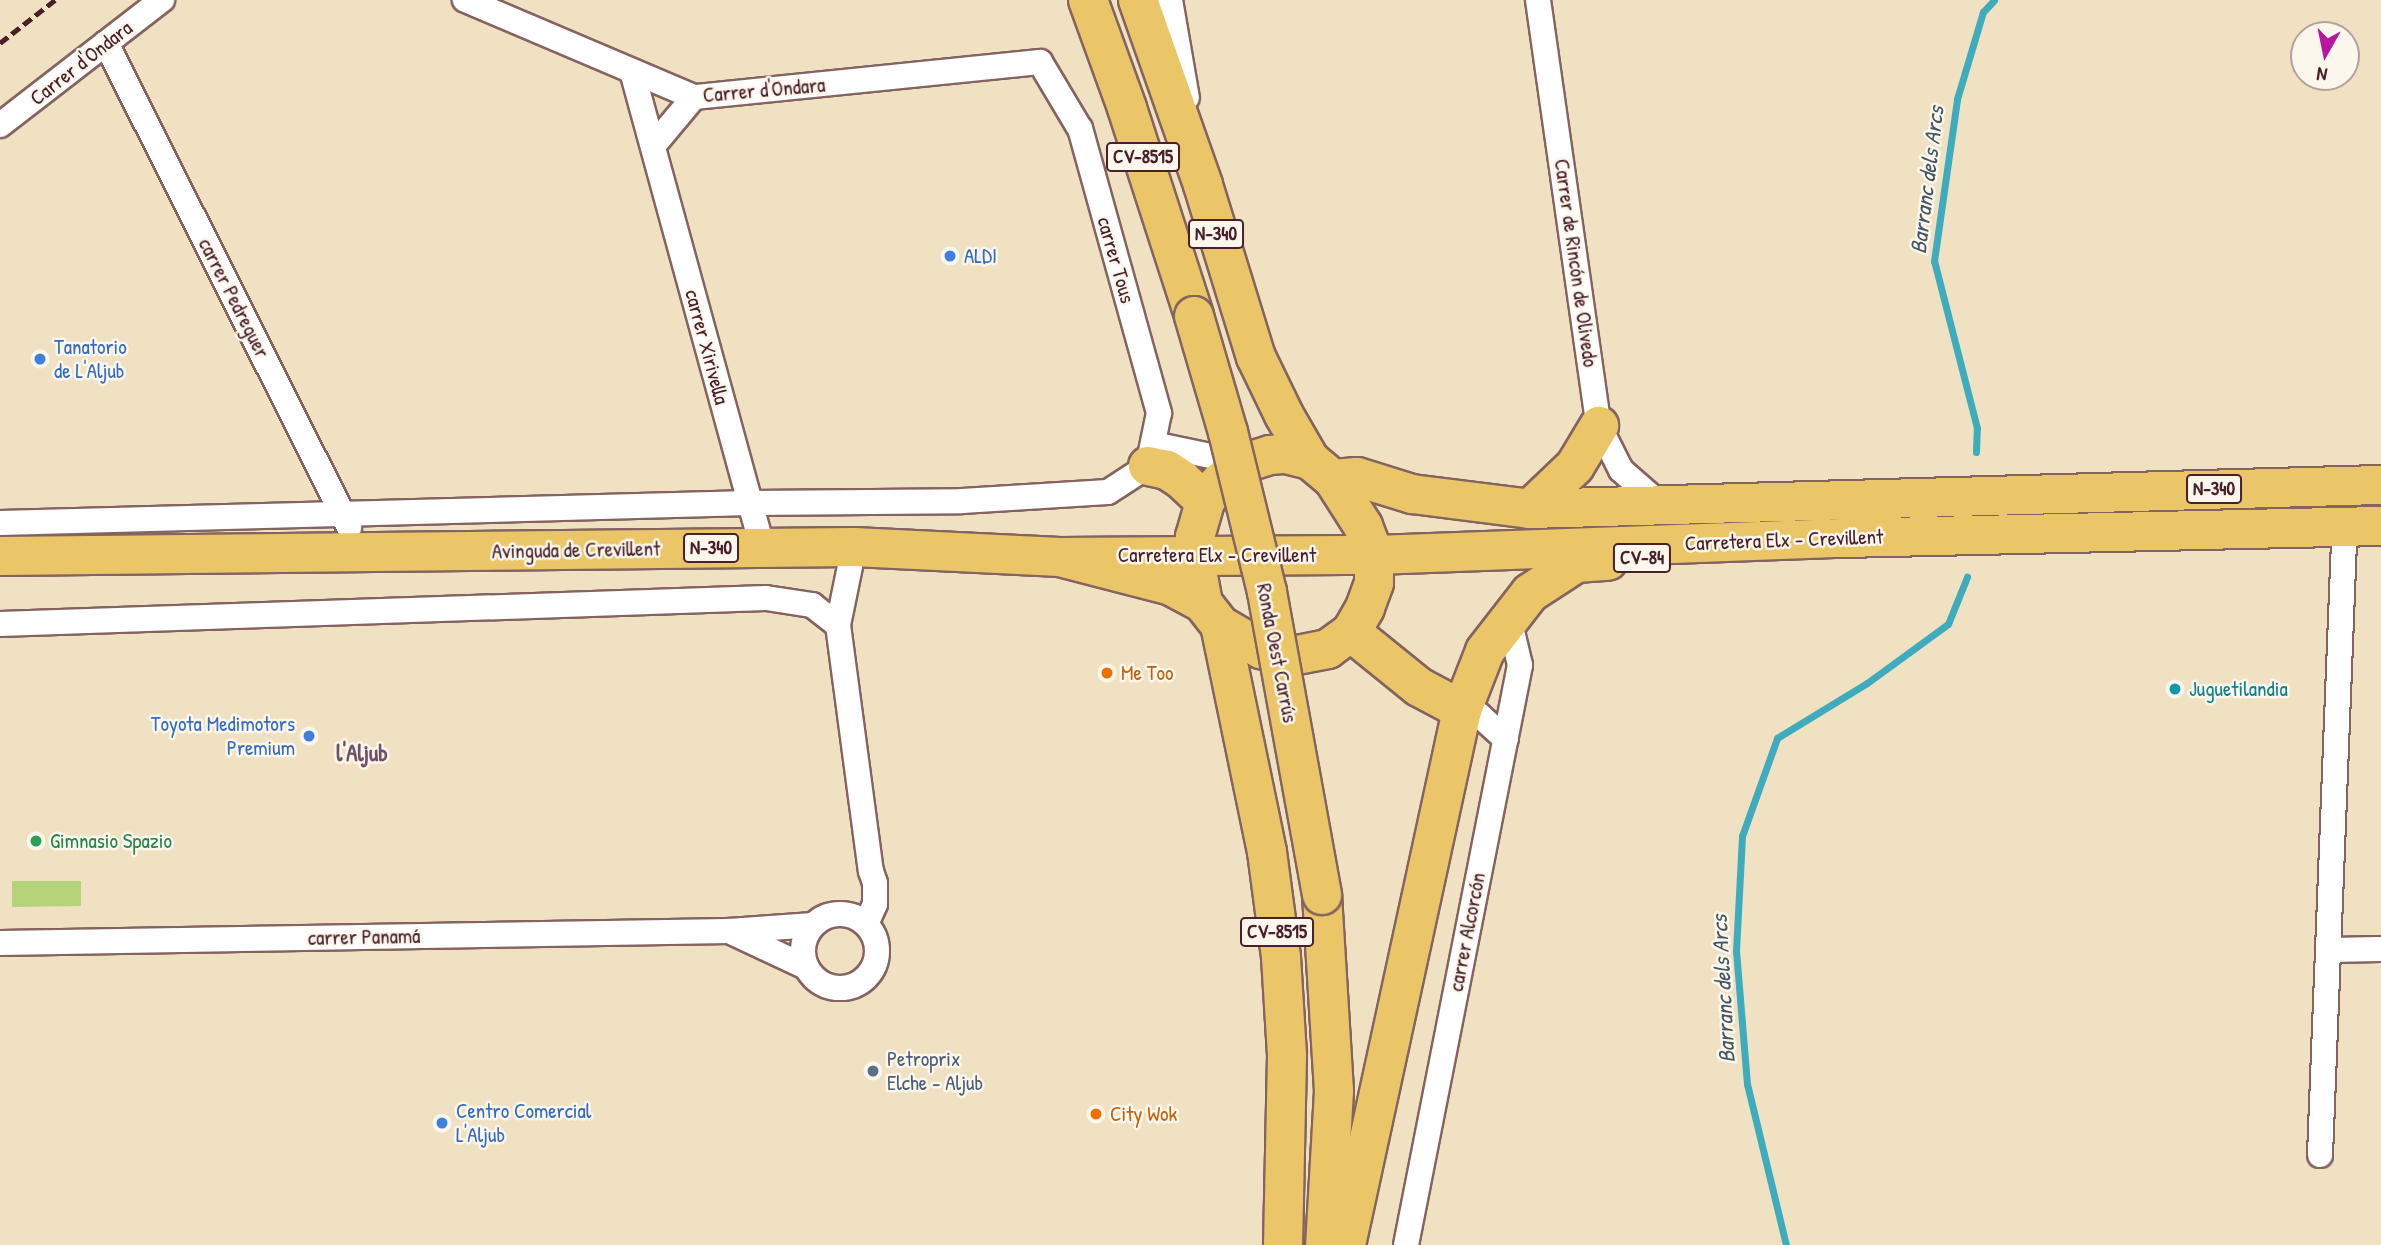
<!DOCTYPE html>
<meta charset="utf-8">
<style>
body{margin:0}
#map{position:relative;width:2381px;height:1245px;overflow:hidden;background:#f0e1c2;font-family:"Patrick Hand",sans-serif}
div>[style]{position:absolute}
.green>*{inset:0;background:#b4d37a}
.stream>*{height:7px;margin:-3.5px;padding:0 3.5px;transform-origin:3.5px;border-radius:3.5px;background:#3eacbc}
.roads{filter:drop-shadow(2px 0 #846360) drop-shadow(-2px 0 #846360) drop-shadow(0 2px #846360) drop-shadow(0 -2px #846360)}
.minor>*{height:24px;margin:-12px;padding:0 12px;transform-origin:12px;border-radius:12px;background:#fff}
.minor>.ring{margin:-12px;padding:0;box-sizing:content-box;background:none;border:24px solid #fff;border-radius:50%}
.primary>*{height:38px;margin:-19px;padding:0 19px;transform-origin:19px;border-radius:19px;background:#ebc669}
.trunk>*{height:38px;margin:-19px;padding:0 19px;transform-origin:19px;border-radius:19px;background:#ebc669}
.rail>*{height:5px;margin-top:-2.5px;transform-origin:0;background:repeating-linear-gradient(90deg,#4a1f2b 0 10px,transparent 0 15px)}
.bridges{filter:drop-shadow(2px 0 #846360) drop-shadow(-2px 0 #846360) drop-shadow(0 2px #846360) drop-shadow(0 -2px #846360)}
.primary-bridge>*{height:38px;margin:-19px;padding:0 19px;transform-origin:19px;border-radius:19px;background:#ebc669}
.dots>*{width:19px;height:19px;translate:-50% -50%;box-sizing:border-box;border:4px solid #fbf7ec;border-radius:50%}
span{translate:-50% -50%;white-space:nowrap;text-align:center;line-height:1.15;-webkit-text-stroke:5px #fbf7ec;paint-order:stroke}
.shield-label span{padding:2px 5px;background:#fbf7ec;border:2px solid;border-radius:5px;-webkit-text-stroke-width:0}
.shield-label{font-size:19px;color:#4a1f2b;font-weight:700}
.street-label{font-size:21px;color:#4a1f2b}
.shop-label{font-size:21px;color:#366cbe}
.left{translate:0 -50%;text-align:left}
.right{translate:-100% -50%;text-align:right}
.food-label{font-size:21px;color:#c56008}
.culture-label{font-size:21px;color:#0d838f}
.leisure-label{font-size:21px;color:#27864d}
.service-label{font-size:21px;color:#4e5e75}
.water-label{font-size:23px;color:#455765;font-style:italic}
.neighbourhood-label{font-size:23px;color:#72526a;font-weight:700}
.north{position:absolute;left:2290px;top:21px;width:70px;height:70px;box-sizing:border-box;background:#fbf7ec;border:2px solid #b4a19f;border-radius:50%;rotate:189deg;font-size:19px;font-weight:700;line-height:28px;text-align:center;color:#4a1f2b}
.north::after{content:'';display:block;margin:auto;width:24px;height:32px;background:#b5179e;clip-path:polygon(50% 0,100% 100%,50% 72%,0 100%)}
</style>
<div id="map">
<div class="green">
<div style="clip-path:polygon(12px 881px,81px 881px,81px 906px,12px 907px)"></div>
</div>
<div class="stream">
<div style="left:1976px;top:452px;width:24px;rotate:-88deg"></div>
<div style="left:1977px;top:428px;width:172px;rotate:-104.4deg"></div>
<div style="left:1934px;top:261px;width:164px;rotate:-81.9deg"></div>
<div style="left:1957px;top:99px;width:91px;rotate:-73.4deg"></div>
<div style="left:1983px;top:12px;width:16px;rotate:-47deg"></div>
<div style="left:1786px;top:1245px;width:166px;rotate:-103.6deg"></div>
<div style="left:1747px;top:1084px;width:133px;rotate:-94.7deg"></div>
<div style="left:1736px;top:951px;width:115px;rotate:-87deg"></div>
<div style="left:1742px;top:836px;width:104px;rotate:-70.3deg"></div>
<div style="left:1777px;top:738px;width:105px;rotate:-31.4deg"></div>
<div style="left:1867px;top:683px;width:100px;rotate:-36.1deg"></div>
<div style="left:1948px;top:624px;width:51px;rotate:-68deg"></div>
</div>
<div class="roads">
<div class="minor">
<div style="left:1170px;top:0;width:99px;rotate:80.2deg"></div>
<div style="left:1538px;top:0;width:430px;rotate:81.9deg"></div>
<div style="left:1599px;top:426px;width:49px;rotate:63.4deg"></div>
<div style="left:1621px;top:470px;width:52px;rotate:41.1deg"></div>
<div style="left:106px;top:43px;width:542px;rotate:63.34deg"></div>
<div style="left:632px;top:71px;width:493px;rotate:74.7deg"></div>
<div style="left:0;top:125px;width:205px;rotate:-37.7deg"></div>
<div style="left:653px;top:146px;width:64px;rotate:-50.1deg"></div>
<div style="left:1153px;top:444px;width:93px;rotate:11.8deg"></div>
<div style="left:0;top:523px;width:750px;rotate:-1.53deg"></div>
<div style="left:750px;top:503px;width:212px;rotate:-0.5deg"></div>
<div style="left:962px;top:501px;width:146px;rotate:-3.5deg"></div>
<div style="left:1108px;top:492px;width:48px;rotate:-33deg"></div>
<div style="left:1148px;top:466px;width:54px;rotate:-78.3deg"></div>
<div style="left:1159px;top:413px;width:295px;rotate:-105.5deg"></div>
<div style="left:1080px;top:129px;width:78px;rotate:-120.8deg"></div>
<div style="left:1040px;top:62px;width:348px;rotate:174.2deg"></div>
<div style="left:694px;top:97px;width:249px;rotate:-157deg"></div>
<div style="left:854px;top:547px;width:80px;rotate:101.6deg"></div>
<div style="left:838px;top:625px;width:248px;rotate:82.4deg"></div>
<div style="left:871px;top:871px;width:13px;rotate:72deg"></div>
<div style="left:875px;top:883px;width:21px;rotate:90deg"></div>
<div style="left:875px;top:904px;width:22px;rotate:114deg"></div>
<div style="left:0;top:624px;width:766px;rotate:-1.94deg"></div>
<div style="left:766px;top:598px;width:47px;rotate:8.7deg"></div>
<div style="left:812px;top:605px;width:33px;rotate:38deg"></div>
<div style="left:1462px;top:710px;width:18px;rotate:16deg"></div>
<div style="left:1479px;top:715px;width:36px;rotate:42deg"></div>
<div class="ring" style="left:803px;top:914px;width:50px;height:50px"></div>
<div style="left:729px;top:931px;width:85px;rotate:25.1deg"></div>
<div style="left:0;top:943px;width:729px;rotate:-0.94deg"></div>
<div style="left:729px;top:931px;width:84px;rotate:-4.1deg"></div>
<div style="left:2328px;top:950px;width:53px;rotate:-1.1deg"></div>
<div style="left:2320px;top:1155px;width:613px;rotate:-87.76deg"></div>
<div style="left:1406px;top:1245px;width:591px;rotate:-78.88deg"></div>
<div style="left:1520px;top:665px;width:47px;rotate:-103.4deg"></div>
</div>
<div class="primary">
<div style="left:1088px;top:0;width:115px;rotate:70.1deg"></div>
<div style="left:1127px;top:108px;width:219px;rotate:72.1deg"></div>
<div style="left:1220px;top:625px;width:232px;rotate:78.3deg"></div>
<div style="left:1267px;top:852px;width:106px;rotate:82.4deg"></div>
<div style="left:1281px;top:957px;width:99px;rotate:86.5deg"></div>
<div style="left:1287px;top:1056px;width:189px;rotate:91.2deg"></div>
<div style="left:1322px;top:895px;width:196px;rotate:86.5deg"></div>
<div style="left:1334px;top:1091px;width:154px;rotate:93.3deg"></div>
<div style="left:1346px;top:1245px;width:547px;rotate:-77.77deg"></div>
</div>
<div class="trunk">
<div style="left:1138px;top:0;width:196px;rotate:70.6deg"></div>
<div style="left:1203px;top:185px;width:180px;rotate:72.9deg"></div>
<div style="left:1256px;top:357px;width:64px;rotate:64.2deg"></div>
<div style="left:1284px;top:415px;width:52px;rotate:60deg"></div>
<div style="left:1286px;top:454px;width:25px;rotate:14deg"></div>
<div style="left:1310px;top:460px;width:30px;rotate:40deg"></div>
<div style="left:1333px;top:479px;width:56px;rotate:57.4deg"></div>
<div style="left:1363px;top:526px;width:31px;rotate:69deg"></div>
<div style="left:1374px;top:555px;width:28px;rotate:90deg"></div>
<div style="left:1374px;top:583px;width:27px;rotate:110deg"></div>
<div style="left:1365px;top:608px;width:28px;rotate:120deg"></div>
<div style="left:1351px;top:632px;width:29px;rotate:144deg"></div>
<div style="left:1328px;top:649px;width:32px;rotate:169deg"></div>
<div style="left:1297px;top:655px;width:36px;rotate:-171deg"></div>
<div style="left:1261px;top:649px;width:48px;rotate:-149.7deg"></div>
<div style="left:1220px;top:625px;width:28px;rotate:-128deg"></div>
<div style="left:1203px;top:603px;width:49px;rotate:-100.6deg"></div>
<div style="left:1194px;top:555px;width:18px;rotate:-87deg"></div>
<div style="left:1195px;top:537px;width:37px;rotate:-74deg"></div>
<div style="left:1205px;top:501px;width:23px;rotate:-52deg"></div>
<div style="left:1219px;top:483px;width:32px;rotate:-39deg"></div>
<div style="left:1244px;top:463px;width:27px;rotate:-17deg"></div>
<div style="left:1270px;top:455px;width:16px;rotate:-4deg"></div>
<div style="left:1148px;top:466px;width:19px;rotate:12deg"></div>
<div style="left:1167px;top:470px;width:17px;rotate:33deg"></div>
<div style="left:1181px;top:479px;width:33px;rotate:43deg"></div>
<div style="left:1333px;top:479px;width:24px;rotate:-5deg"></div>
<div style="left:1357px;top:477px;width:58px;rotate:17.2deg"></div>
<div style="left:1412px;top:494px;width:119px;rotate:7.2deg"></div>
<div style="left:1530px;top:509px;width:851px;rotate:-1.62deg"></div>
<div style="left:1530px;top:509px;width:62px;rotate:-43.7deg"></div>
<div style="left:1575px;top:466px;width:47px;rotate:-59deg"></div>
<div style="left:0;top:556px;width:854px;rotate:-0.6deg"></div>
<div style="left:854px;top:547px;width:206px;rotate:2.8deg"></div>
<div style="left:1060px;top:557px;width:115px;rotate:14.6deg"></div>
<div style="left:1171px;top:586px;width:36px;rotate:28deg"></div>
<div style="left:1060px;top:557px;width:314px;rotate:-0.4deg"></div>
<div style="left:1374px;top:555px;width:469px;rotate:-2.1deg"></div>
<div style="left:1843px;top:538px;width:538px;rotate:-1.28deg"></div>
<div style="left:1351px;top:632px;width:87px;rotate:39deg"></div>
<div style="left:1419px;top:687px;width:49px;rotate:28.1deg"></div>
<div style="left:1462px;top:710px;width:63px;rotate:-68.7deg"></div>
<div style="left:1485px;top:651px;width:73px;rotate:-52.2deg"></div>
<div style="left:1530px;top:593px;width:55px;rotate:-33.1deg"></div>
<div style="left:1576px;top:563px;width:32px;rotate:-4deg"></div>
</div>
</div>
<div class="rail">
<div style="left:0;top:43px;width:70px;rotate:-38deg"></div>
</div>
<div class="bridges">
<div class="primary-bridge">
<div style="left:1194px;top:316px;width:121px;rotate:73.7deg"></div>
<div style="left:1228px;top:432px;width:165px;rotate:76.3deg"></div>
<div style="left:1267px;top:592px;width:308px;rotate:79.7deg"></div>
</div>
</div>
<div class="dots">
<div style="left:950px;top:256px;background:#3f7fe0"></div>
<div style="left:40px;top:359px;background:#3f7fe0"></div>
<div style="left:1107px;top:673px;background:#e8710a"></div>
<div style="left:2175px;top:689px;background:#0f9aa8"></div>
<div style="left:309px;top:736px;background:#3f7fe0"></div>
<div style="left:36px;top:841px;background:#2e9e5b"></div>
<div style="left:873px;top:1071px;background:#5c6f8a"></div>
<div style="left:1096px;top:1114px;background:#e8710a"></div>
<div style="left:442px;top:1123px;background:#3f7fe0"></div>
</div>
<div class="shield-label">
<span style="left:1143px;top:157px">CV-8515</span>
<span style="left:1216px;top:234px">N-340</span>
<span style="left:2214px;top:489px">N-340</span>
<span style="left:711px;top:548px">N-340</span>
<span style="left:1642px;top:558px">CV-84</span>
<span style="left:1277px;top:932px">CV-8515</span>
</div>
<div class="street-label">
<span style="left:81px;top:63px;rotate:-38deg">Carrer d'Ondara</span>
<span style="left:764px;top:90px;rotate:-5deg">Carrer d'Ondara</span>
<span style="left:1116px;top:260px;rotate:74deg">carrer Tous</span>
<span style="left:1576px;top:263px;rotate:82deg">Carrer de Rincón de Olivedo</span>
<span style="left:234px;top:298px;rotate:63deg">carrer Pedreguer</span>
<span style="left:707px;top:347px;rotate:75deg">carrer Xirivella</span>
<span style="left:1784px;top:540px;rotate:-2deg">Carretera Elx - Crevillent</span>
<span style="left:576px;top:550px;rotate:-1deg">Avinguda de Crevillent</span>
<span style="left:1217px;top:555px">Carretera Elx - Crevillent</span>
<span style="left:1277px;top:653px;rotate:79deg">Ronda Oest Carrús</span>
<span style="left:1467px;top:932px;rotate:-79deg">carrer Alcorcón</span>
<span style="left:364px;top:937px;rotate:-1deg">carrer Panamá</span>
</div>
<div class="shop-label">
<span class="left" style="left:964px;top:256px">ALDI</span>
<span class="left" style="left:54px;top:359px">Tanatorio<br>de L'Aljub</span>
<span class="right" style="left:295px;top:736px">Toyota Medimotors<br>Premium</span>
<span class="left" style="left:456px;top:1123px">Centro Comercial<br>L'Aljub</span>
</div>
<div class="food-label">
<span class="left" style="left:1121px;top:673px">Me Too</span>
<span class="left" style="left:1110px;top:1114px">City Wok</span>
</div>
<div class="culture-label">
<span class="left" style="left:2189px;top:689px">Juguetilandia</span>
</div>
<div class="leisure-label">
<span class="left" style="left:50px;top:841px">Gimnasio Spazio</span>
</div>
<div class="service-label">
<span class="left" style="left:887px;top:1071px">Petroprix<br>Elche - Aljub</span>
</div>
<div class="water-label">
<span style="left:1927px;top:180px;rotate:-83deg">Barranc dels Arcs</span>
<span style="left:1723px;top:989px;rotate:-93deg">Barranc dels Arcs</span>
</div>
<div class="neighbourhood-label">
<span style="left:362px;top:753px">l'Aljub</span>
</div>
<div class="north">N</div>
</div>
